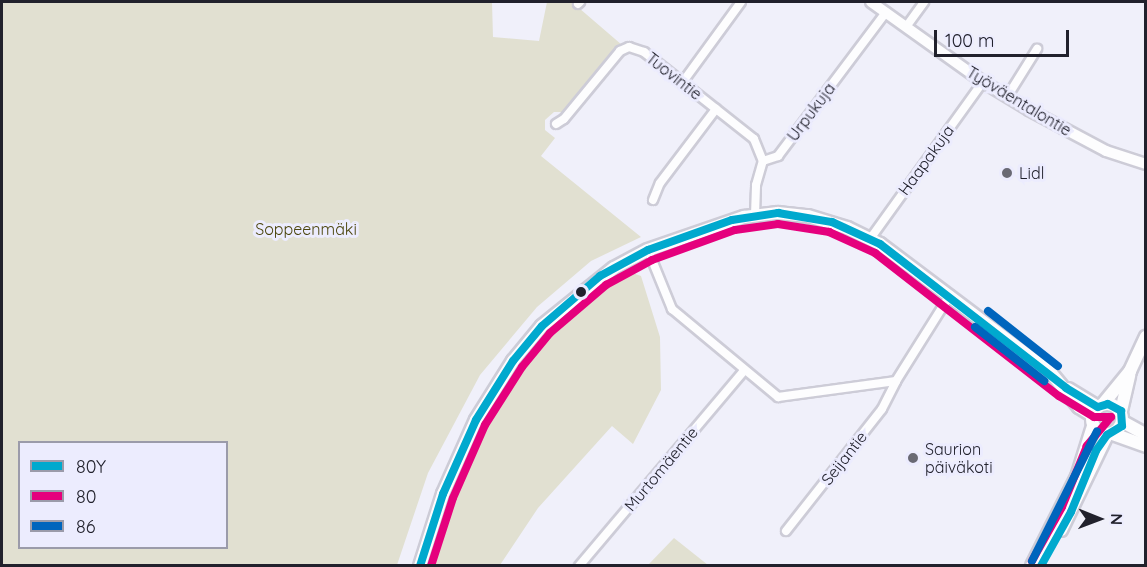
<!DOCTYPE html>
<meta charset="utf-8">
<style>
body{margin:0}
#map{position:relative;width:1147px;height:567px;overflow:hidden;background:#f0f0fa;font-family:Quicksand,sans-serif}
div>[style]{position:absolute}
.green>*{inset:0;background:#e1e0d1}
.roads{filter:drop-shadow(2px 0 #cdccd7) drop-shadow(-2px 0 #cdccd7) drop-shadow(0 2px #cdccd7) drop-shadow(0 -2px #cdccd7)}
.minor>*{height:8px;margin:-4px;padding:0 4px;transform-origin:4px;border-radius:4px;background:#fdfdfe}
.tertiary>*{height:10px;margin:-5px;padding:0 5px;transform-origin:5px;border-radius:5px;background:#fdfdfe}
.secondary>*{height:12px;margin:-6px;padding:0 6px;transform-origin:6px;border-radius:6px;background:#fdfdfe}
.secondary>.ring{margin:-6px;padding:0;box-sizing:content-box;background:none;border:12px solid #fdfdfe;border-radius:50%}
.bus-1>*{height:8px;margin:-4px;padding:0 4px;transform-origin:4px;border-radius:4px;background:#00a9ce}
.bus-2>*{height:8px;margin:-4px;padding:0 4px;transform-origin:4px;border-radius:4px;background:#e5007d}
.bus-3>*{height:8px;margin:-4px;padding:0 4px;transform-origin:4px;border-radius:4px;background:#0065bd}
.dots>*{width:16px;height:16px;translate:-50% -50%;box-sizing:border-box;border:3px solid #ececfe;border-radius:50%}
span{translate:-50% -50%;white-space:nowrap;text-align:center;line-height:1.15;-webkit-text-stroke:6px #ececfe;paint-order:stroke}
.street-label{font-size:16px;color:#21212c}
.poi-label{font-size:16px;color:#21212c}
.left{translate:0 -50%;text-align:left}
.park-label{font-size:16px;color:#4b450c}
.frame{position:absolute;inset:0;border:3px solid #21212c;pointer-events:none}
.legend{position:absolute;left:18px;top:441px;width:210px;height:108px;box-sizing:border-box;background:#ececfe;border:2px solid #9b9baa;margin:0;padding:8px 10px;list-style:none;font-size:18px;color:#21212c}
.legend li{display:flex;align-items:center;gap:12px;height:30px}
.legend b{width:30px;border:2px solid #9b9baa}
.north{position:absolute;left:1069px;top:489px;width:60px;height:60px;-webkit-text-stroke:4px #ececfe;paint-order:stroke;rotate:91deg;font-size:16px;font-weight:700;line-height:24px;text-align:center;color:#21212c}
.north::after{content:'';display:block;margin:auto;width:21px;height:27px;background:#21212c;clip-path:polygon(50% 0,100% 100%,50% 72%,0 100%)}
.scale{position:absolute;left:934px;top:30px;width:135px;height:27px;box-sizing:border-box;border:3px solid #21212c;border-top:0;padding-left:8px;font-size:18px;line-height:21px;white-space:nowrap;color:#21212c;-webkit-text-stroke:4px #ececfe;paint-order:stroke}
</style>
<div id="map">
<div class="green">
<div style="clip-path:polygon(evenodd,2px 2px,492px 2px,493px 37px,539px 41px,547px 2px,572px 2px,622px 45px,566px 112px,554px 112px,545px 120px,545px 130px,555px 138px,541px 156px,641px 237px,591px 261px,537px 307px,480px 375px,428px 473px,397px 565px,2px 565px,2px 2px,20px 442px,226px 442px,226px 548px,20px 548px,20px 442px)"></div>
<div style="clip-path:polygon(627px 271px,641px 276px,660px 337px,661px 390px,633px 444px,612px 426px,538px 508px,500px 565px,434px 565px,459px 487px,493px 417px,527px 362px,582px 304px)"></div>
<div style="clip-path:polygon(674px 538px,708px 565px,648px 565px)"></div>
</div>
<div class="roads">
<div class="minor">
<div style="left:578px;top:4px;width:3px;rotate:-45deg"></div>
<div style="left:906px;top:27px;width:31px;rotate:-54deg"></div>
<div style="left:682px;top:83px;width:100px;rotate:-53.9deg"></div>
<div style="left:1007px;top:97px;width:57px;rotate:-58deg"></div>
<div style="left:556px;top:124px;width:9px;rotate:-32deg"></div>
<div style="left:564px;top:119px;width:88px;rotate:-50.5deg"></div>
<div style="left:620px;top:51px;width:10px;rotate:-24deg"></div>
<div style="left:629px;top:47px;width:16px;rotate:18deg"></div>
<div style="left:644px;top:52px;width:140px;rotate:38.3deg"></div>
<div style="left:754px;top:139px;width:24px;rotate:68deg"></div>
<div style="left:653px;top:200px;width:18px;rotate:-68deg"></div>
<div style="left:660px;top:183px;width:93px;rotate:-52.9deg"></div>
<div style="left:755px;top:215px;width:30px;rotate:-88deg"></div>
<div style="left:756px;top:185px;width:25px;rotate:-74deg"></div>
<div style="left:763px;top:161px;width:16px;rotate:-18deg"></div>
<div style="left:778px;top:156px;width:180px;rotate:-53.1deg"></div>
<div style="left:870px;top:239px;width:193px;rotate:-54.3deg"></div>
<div style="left:648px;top:250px;width:64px;rotate:67.9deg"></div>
<div style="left:672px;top:309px;width:138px;rotate:39.7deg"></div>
<div style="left:778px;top:397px;width:119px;rotate:-7.7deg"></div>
<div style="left:896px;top:381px;width:102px;rotate:-57.9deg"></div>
<div style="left:786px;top:531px;width:155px;rotate:-51.8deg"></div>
<div style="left:882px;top:409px;width:31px;rotate:-63deg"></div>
<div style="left:579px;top:566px;width:254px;rotate:-49.8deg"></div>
</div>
<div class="tertiary">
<div style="left:871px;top:2px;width:138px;rotate:35.5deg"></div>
<div style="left:983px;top:82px;width:54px;rotate:31.3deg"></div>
<div style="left:1029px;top:110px;width:87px;rotate:28deg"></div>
<div style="left:1106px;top:151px;width:42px;rotate:18deg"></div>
</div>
<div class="secondary">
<div style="left:1068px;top:389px;width:35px;rotate:31deg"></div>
<div class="ring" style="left:1092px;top:404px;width:18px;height:18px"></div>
<div style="left:1103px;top:404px;width:43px;rotate:-50.7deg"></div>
<div style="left:1130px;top:371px;width:38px;rotate:-65deg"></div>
<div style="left:1121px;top:411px;width:37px;rotate:-77deg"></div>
<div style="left:1123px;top:422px;width:26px;rotate:29deg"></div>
<div style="left:1113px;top:434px;width:35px;rotate:20deg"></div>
<div style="left:1061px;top:530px;width:106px;rotate:-64.2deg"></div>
<div style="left:420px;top:566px;width:76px;rotate:-72.3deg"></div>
<div style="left:443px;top:494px;width:81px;rotate:-66deg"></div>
<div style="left:476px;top:420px;width:70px;rotate:-57.9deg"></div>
<div style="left:513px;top:361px;width:45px;rotate:-50.4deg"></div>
<div style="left:542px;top:326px;width:92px;rotate:-38.9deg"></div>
<div style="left:614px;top:268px;width:38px;rotate:-28deg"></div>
<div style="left:648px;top:250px;width:102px;rotate:-19deg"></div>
<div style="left:744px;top:217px;width:34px;rotate:-7deg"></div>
<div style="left:778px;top:213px;width:30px;rotate:6deg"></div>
<div style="left:808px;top:216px;width:41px;rotate:17.1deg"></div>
<div style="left:847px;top:228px;width:37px;rotate:26deg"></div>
<div style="left:880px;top:244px;width:214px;rotate:37deg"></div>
<div style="left:1051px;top:373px;width:44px;rotate:50.5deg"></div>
<div style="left:1079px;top:407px;width:15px;rotate:32deg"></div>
<div style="left:1032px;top:566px;width:100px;rotate:-63.2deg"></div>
<div style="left:1077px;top:477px;width:53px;rotate:-72.6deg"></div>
</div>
</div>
<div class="bus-1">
<div style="left:420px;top:566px;width:76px;rotate:-72.3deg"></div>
<div style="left:443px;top:494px;width:81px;rotate:-66deg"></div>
<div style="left:476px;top:420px;width:70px;rotate:-57.9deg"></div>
<div style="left:513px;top:361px;width:45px;rotate:-50.4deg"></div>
<div style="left:542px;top:326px;width:77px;rotate:-40.8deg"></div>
<div style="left:600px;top:276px;width:55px;rotate:-28.4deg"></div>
<div style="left:648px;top:250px;width:89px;rotate:-19.7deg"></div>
<div style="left:732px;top:220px;width:47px;rotate:-8.7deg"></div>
<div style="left:778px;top:213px;width:55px;rotate:9.5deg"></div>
<div style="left:832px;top:222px;width:53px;rotate:24.6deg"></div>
<div style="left:880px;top:244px;width:235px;rotate:37.7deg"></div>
<div style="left:1066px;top:388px;width:37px;rotate:31deg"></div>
<div style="left:1098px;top:407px;width:10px;rotate:-17deg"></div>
<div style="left:1108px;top:404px;width:15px;rotate:28deg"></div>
<div style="left:1121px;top:411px;width:15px;rotate:86deg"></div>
<div style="left:1122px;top:426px;width:17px;rotate:149deg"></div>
<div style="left:1107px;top:435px;width:19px;rotate:125deg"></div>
<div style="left:1096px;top:451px;width:66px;rotate:112.3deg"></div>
<div style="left:1071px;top:512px;width:62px;rotate:119.1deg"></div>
</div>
<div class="bus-2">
<div style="left:431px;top:566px;width:71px;rotate:-72.1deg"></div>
<div style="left:453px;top:498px;width:80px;rotate:-66.3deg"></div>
<div style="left:485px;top:425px;width:69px;rotate:-57.5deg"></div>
<div style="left:522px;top:367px;width:44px;rotate:-50.5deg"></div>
<div style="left:550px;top:333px;width:74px;rotate:-40.6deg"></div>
<div style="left:606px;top:285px;width:52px;rotate:-28.5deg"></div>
<div style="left:652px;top:260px;width:88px;rotate:-19.9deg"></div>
<div style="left:735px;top:230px;width:43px;rotate:-7.9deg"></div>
<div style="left:778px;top:224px;width:52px;rotate:8.9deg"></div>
<div style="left:829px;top:232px;width:51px;rotate:24.5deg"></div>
<div style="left:875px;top:253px;width:233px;rotate:37.9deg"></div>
<div style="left:1059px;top:396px;width:41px;rotate:31deg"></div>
<div style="left:1094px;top:417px;width:17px"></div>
<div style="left:1111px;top:417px;width:38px;rotate:130deg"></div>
<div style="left:1087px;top:446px;width:66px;rotate:112.3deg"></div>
<div style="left:1062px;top:507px;width:62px;rotate:119.1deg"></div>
</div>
<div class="bus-3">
<div style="left:988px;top:311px;width:89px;rotate:38.2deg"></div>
<div style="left:975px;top:327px;width:88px;rotate:38deg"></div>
<div style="left:1032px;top:561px;width:145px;rotate:-63.4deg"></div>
</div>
<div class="dots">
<div style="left:1007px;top:173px;background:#696974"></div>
<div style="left:581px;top:292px;background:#21212c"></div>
<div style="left:913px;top:458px;background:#696974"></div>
</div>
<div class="street-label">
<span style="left:674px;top:76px;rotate:38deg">Tuovintie</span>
<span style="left:1019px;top:101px;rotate:31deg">Työväentalontie</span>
<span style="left:811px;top:112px;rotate:-53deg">Urpukuja</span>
<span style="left:926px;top:160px;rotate:-54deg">Haapakuja</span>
<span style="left:844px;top:458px;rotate:-52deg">Seijantie</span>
<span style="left:661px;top:469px;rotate:-50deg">Murtomäentie</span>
</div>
<div class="poi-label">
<span class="left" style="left:1019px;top:173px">Lidl</span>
<span class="left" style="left:925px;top:458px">Saurion<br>päiväkoti</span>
</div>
<div class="park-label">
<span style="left:306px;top:229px">Soppeenmäki</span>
</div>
<div class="frame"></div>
<ul class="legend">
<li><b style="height:8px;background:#00a9ce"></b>80Y</li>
<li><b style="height:8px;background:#e5007d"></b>80</li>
<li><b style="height:8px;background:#0065bd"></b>86</li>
</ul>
<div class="north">N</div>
<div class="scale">100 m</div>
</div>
